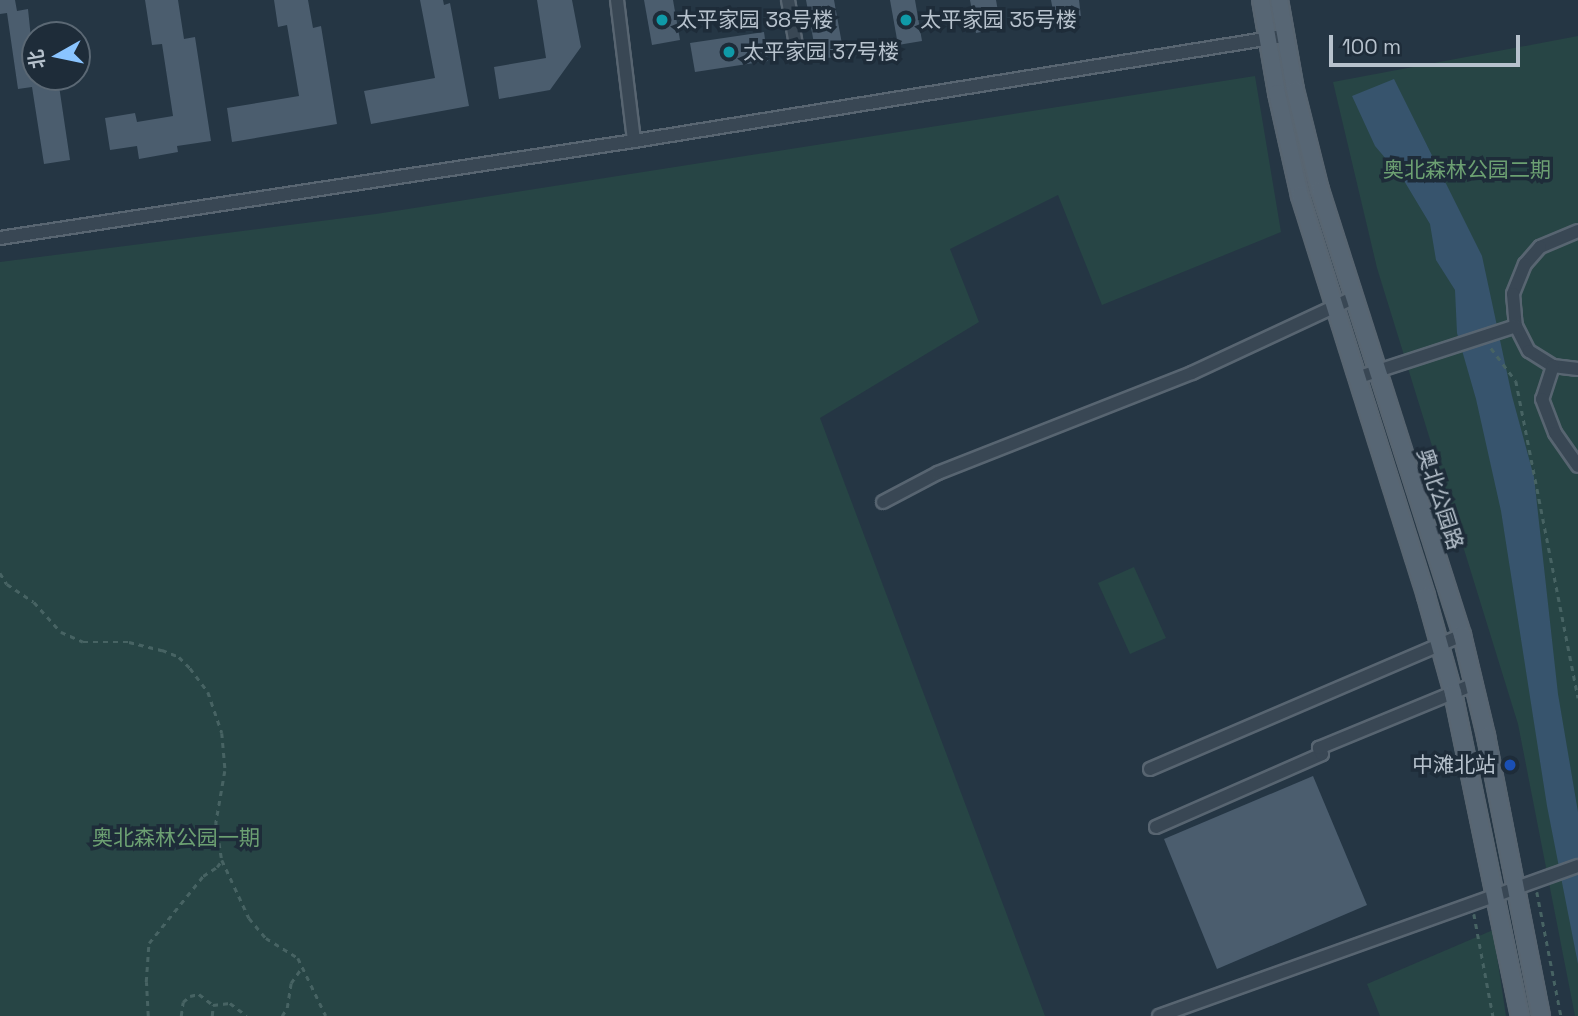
<!DOCTYPE html>
<meta charset="utf-8">
<style>
body{margin:0}
#map{position:relative;width:1578px;height:1016px;overflow:hidden;background:#253644;font-family:"Space Grotesk","Noto Sans SC",sans-serif}
div>[style]{position:absolute}
.green>*{inset:0;background:#274545}
.water>*{inset:0;background:#37546d}
.building>*{inset:0;background:#4b5d6e}
.path>*{height:2.5px;margin-top:-1.25px;transform-origin:0;background:repeating-linear-gradient(90deg,#476363 0 5px,transparent 0 10px)}
.roads{filter:drop-shadow(2px 0 #586571) drop-shadow(-2px 0 #586571) drop-shadow(0 2px #586571) drop-shadow(0 -2px #586571)}
.minor>*{height:12px;margin:-6px;padding:0 6px;transform-origin:6px;border-radius:6px;background:#394754}
.major>*{height:16px;margin:-8px;padding:0 8px;transform-origin:8px;border-radius:8px;background:#576674}
.dots>*{width:19px;height:19px;translate:-50% -50%;box-sizing:border-box;border:4px solid #1e2c39;border-radius:50%}
span{translate:-50% -50%;white-space:nowrap;text-align:center;line-height:1.15;-webkit-text-stroke:7px #1e2c39;paint-order:stroke}
.poi-label{font-size:21px;color:#b7c2cd}
.left{translate:0 -50%;text-align:left}
.right{translate:-100% -50%;text-align:right}
.park-label{font-size:21px;color:#6ca072}
.street-label{font-size:21px;color:#b7c2cd}
.north{position:absolute;left:21px;top:21px;width:70px;height:70px;box-sizing:border-box;background:#1e2c39;border:2px solid #5b6874;border-radius:50%;rotate:261deg;font-size:19px;font-weight:700;line-height:28px;text-align:center;color:#b7c2cd}
.north::after{content:'';display:block;margin:auto;width:24px;height:32px;background:#8ac4ff;clip-path:polygon(50% 0,100% 100%,50% 72%,0 100%)}
.scale{position:absolute;left:1329px;top:35px;width:191px;height:32px;box-sizing:border-box;border:4px solid #b7c2cd;border-top:0;padding-left:9px;font-size:21px;line-height:24px;white-space:nowrap;color:#b7c2cd;-webkit-text-stroke:5px #1e2c39;paint-order:stroke}
</style>
<div id="map">
<div class="green">
<div style="clip-path:polygon(1578px 36px,1578px 1016px,1575px 1016px,1518px 724px,1377px 268px,1333px 82px)"></div>
<div style="clip-path:polygon(1255px 76px,1281px 232px,1102px 305px,1058px 195px,950px 249px,979px 322px,820px 418px,1045px 1016px,0 1016px,0 262px,376px 214px)"></div>
<div style="clip-path:polygon(1134px 567px,1166px 638px,1130px 654px,1098px 583px)"></div>
<div style="clip-path:polygon(1493px 930px,1506px 1016px,1380px 1016px,1367px 984px)"></div>
</div>
<div class="water">
<div style="clip-path:polygon(1394px 79px,1482px 256px,1512px 396px,1534px 477px,1558px 694px,1578px 812px,1578px 964px,1547px 806px,1501px 511px,1476px 399px,1457px 333px,1455px 290px,1436px 260px,1430px 224px,1403px 179px,1375px 146px,1352px 96px)"></div>
</div>
<div class="building">
<div style="clip-path:polygon(0 0,15px 0,17px 11px,28px 9px,35px 77px,39px 82px,58px 79px,70px 160px,44px 164px,32px 87px,18px 89px,7px 13px,0 14px)"></div>
<div style="clip-path:polygon(145px 0,178px 0,184px 39px,195px 37px,211px 141px,177px 146px,178px 152px,139px 159px,137px 146px,110px 150px,105px 118px,135px 113px,137px 122px,173px 116px,162px 44px,152px 45px)"></div>
<div style="clip-path:polygon(274px 0,308px 0,313px 28px,321px 26px,337px 124px,232px 142px,227px 108px,299px 96px,287px 25px,278px 27px)"></div>
<div style="clip-path:polygon(420px 0,443px 0,444px 5px,450px 3px,469px 106px,371px 124px,364px 91px,435px 78px)"></div>
<div style="clip-path:polygon(537px 0,572px 0,581px 47px,550px 90px,499px 99px,494px 67px,546px 58px)"></div>
<div style="clip-path:polygon(644px 0,673px 0,680px 40px,652px 45px)"></div>
<div style="clip-path:polygon(806px 0,834px 0,844px 55px,817px 60px)"></div>
<div style="clip-path:polygon(890px 0,915px 0,922px 41px,898px 45px)"></div>
<div style="clip-path:polygon(970px 0,996px 0,1001px 28px,976px 33px)"></div>
<div style="clip-path:polygon(1051px 0,1079px 0,1081px 17px,1055px 21px)"></div>
<div style="clip-path:polygon(764px 32px,768px 61px,695px 72px,690px 43px)"></div>
<div style="clip-path:polygon(1313px 776px,1367px 905px,1217px 969px,1164px 839px)"></div>
</div>
<div class="path">
<div style="left:1491px;top:348px;width:41px;rotate:52.9deg"></div>
<div style="left:1516px;top:381px;width:323px;rotate:78.9deg"></div>
<div style="left:0;top:573px;width:13px;rotate:58deg"></div>
<div style="left:7px;top:584px;width:32px;rotate:34deg"></div>
<div style="left:34px;top:602px;width:40px;rotate:48deg"></div>
<div style="left:61px;top:632px;width:24px;rotate:24deg"></div>
<div style="left:83px;top:642px;width:46px"></div>
<div style="left:129px;top:642px;width:34px;rotate:14deg"></div>
<div style="left:162px;top:650px;width:18px;rotate:22deg"></div>
<div style="left:179px;top:657px;width:16px;rotate:45deg"></div>
<div style="left:190px;top:668px;width:30px;rotate:53deg"></div>
<div style="left:208px;top:692px;width:43px;rotate:71.1deg"></div>
<div style="left:222px;top:733px;width:38px;rotate:85deg"></div>
<div style="left:225px;top:771px;width:53px;rotate:99.8deg"></div>
<div style="left:216px;top:823px;width:37px;rotate:81deg"></div>
<div style="left:222px;top:860px;width:64px;rotate:65deg"></div>
<div style="left:249px;top:918px;width:26px;rotate:50deg"></div>
<div style="left:266px;top:938px;width:38px;rotate:32deg"></div>
<div style="left:298px;top:958px;width:64px;rotate:64.2deg"></div>
<div style="left:1537px;top:892px;width:126px;rotate:79deg"></div>
<div style="left:1474px;top:914px;width:104px;rotate:79.4deg"></div>
<div style="left:148px;top:1016px;width:34px;rotate:-93deg"></div>
<div style="left:146px;top:982px;width:39px;rotate:-86deg"></div>
<div style="left:149px;top:943px;width:86px;rotate:-51.1deg"></div>
<div style="left:203px;top:876px;width:17px;rotate:-33deg"></div>
<div style="left:217px;top:867px;width:9px;rotate:-54deg"></div>
<div style="left:181px;top:1016px;width:14px;rotate:-82deg"></div>
<div style="left:183px;top:1002px;width:9px;rotate:-41deg"></div>
<div style="left:190px;top:996px;width:9px;rotate:-13deg"></div>
<div style="left:199px;top:994px;width:18px;rotate:38deg"></div>
<div style="left:213px;top:1005px;width:17px;rotate:-7deg"></div>
<div style="left:230px;top:1003px;width:21px;rotate:37deg"></div>
<div style="left:212px;top:1016px;width:11px;rotate:-85deg"></div>
<div style="left:282px;top:1016px;width:9px;rotate:-58deg"></div>
<div style="left:287px;top:1008px;width:25px;rotate:-81deg"></div>
<div style="left:291px;top:983px;width:19px;rotate:-55deg"></div>
</div>
<div class="roads">
<div class="minor">
<div style="left:617px;top:0;width:142px;rotate:83.1deg"></div>
<div style="left:788px;top:0;width:46px;rotate:79.9deg"></div>
<div style="left:1578px;top:231px;width:41px;rotate:157.2deg"></div>
<div style="left:1540px;top:247px;width:23px;rotate:131deg"></div>
<div style="left:1525px;top:264px;width:32px;rotate:112deg"></div>
<div style="left:1513px;top:294px;width:32px;rotate:85deg"></div>
<div style="left:1516px;top:326px;width:28px;rotate:63deg"></div>
<div style="left:1529px;top:351px;width:28px;rotate:32deg"></div>
<div style="left:1553px;top:366px;width:25px;rotate:7deg"></div>
<div style="left:0;top:238px;width:641px;rotate:-8.7deg"></div>
<div style="left:634px;top:141px;width:658px;rotate:-9.18deg"></div>
<div style="left:1553px;top:366px;width:35px;rotate:108deg"></div>
<div style="left:1542px;top:399px;width:36px;rotate:69deg"></div>
<div style="left:1555px;top:433px;width:40px;rotate:55.1deg"></div>
<div style="left:1356px;top:378px;width:168px;rotate:-18deg"></div>
<div style="left:883px;top:502px;width:62px;rotate:-27.8deg"></div>
<div style="left:938px;top:473px;width:273px;rotate:-21.5deg"></div>
<div style="left:1192px;top:373px;width:178px;rotate:-25deg"></div>
<div style="left:1150px;top:769px;width:340px;rotate:-23.2deg"></div>
<div style="left:1156px;top:827px;width:181px;rotate:-23.7deg"></div>
<div style="left:1322px;top:754px;width:7px;rotate:-117deg"></div>
<div style="left:1319px;top:748px;width:168px;rotate:-22.4deg"></div>
<div style="left:1159px;top:1016px;width:445px;rotate:-19.7deg"></div>
</div>
<div class="major">
<div style="left:1261px;top:0;width:94px;rotate:80.2deg"></div>
<div style="left:1277px;top:93px;width:106px;rotate:77.4deg"></div>
<div style="left:1300px;top:196px;width:419px;rotate:72.5deg"></div>
<div style="left:1426px;top:596px;width:101px;rotate:74.4deg"></div>
<div style="left:1453px;top:693px;width:330px;rotate:78.3deg"></div>
<div style="left:1279px;top:0;width:91px;rotate:79.9deg"></div>
<div style="left:1295px;top:90px;width:103px;rotate:76deg"></div>
<div style="left:1320px;top:190px;width:467px;rotate:72.3deg"></div>
<div style="left:1462px;top:635px;width:104px;rotate:76.6deg"></div>
<div style="left:1486px;top:736px;width:285px;rotate:78.9deg"></div>
</div>
</div>
<div class="dots">
<div style="left:662px;top:20px;background:#0f9aa8"></div>
<div style="left:906px;top:20px;background:#0f9aa8"></div>
<div style="left:729px;top:52px;background:#0f9aa8"></div>
<div style="left:1510px;top:765px;background:#1a4fb4"></div>
</div>
<div class="poi-label">
<span class="left" style="left:676px;top:20px">太平家园 38号楼</span>
<span class="left" style="left:920px;top:20px">太平家园 35号楼</span>
<span class="left" style="left:743px;top:52px">太平家园 37号楼</span>
<span class="right" style="left:1496px;top:765px">中滩北站</span>
</div>
<div class="park-label">
<span style="left:1467px;top:170px">奥北森林公园二期</span>
<span style="left:176px;top:838px">奥北森林公园一期</span>
</div>
<div class="street-label">
<span style="left:1440px;top:499px;rotate:72deg">奥北公园路</span>
</div>
<div class="north">北</div>
<div class="scale">100 m</div>
</div>
